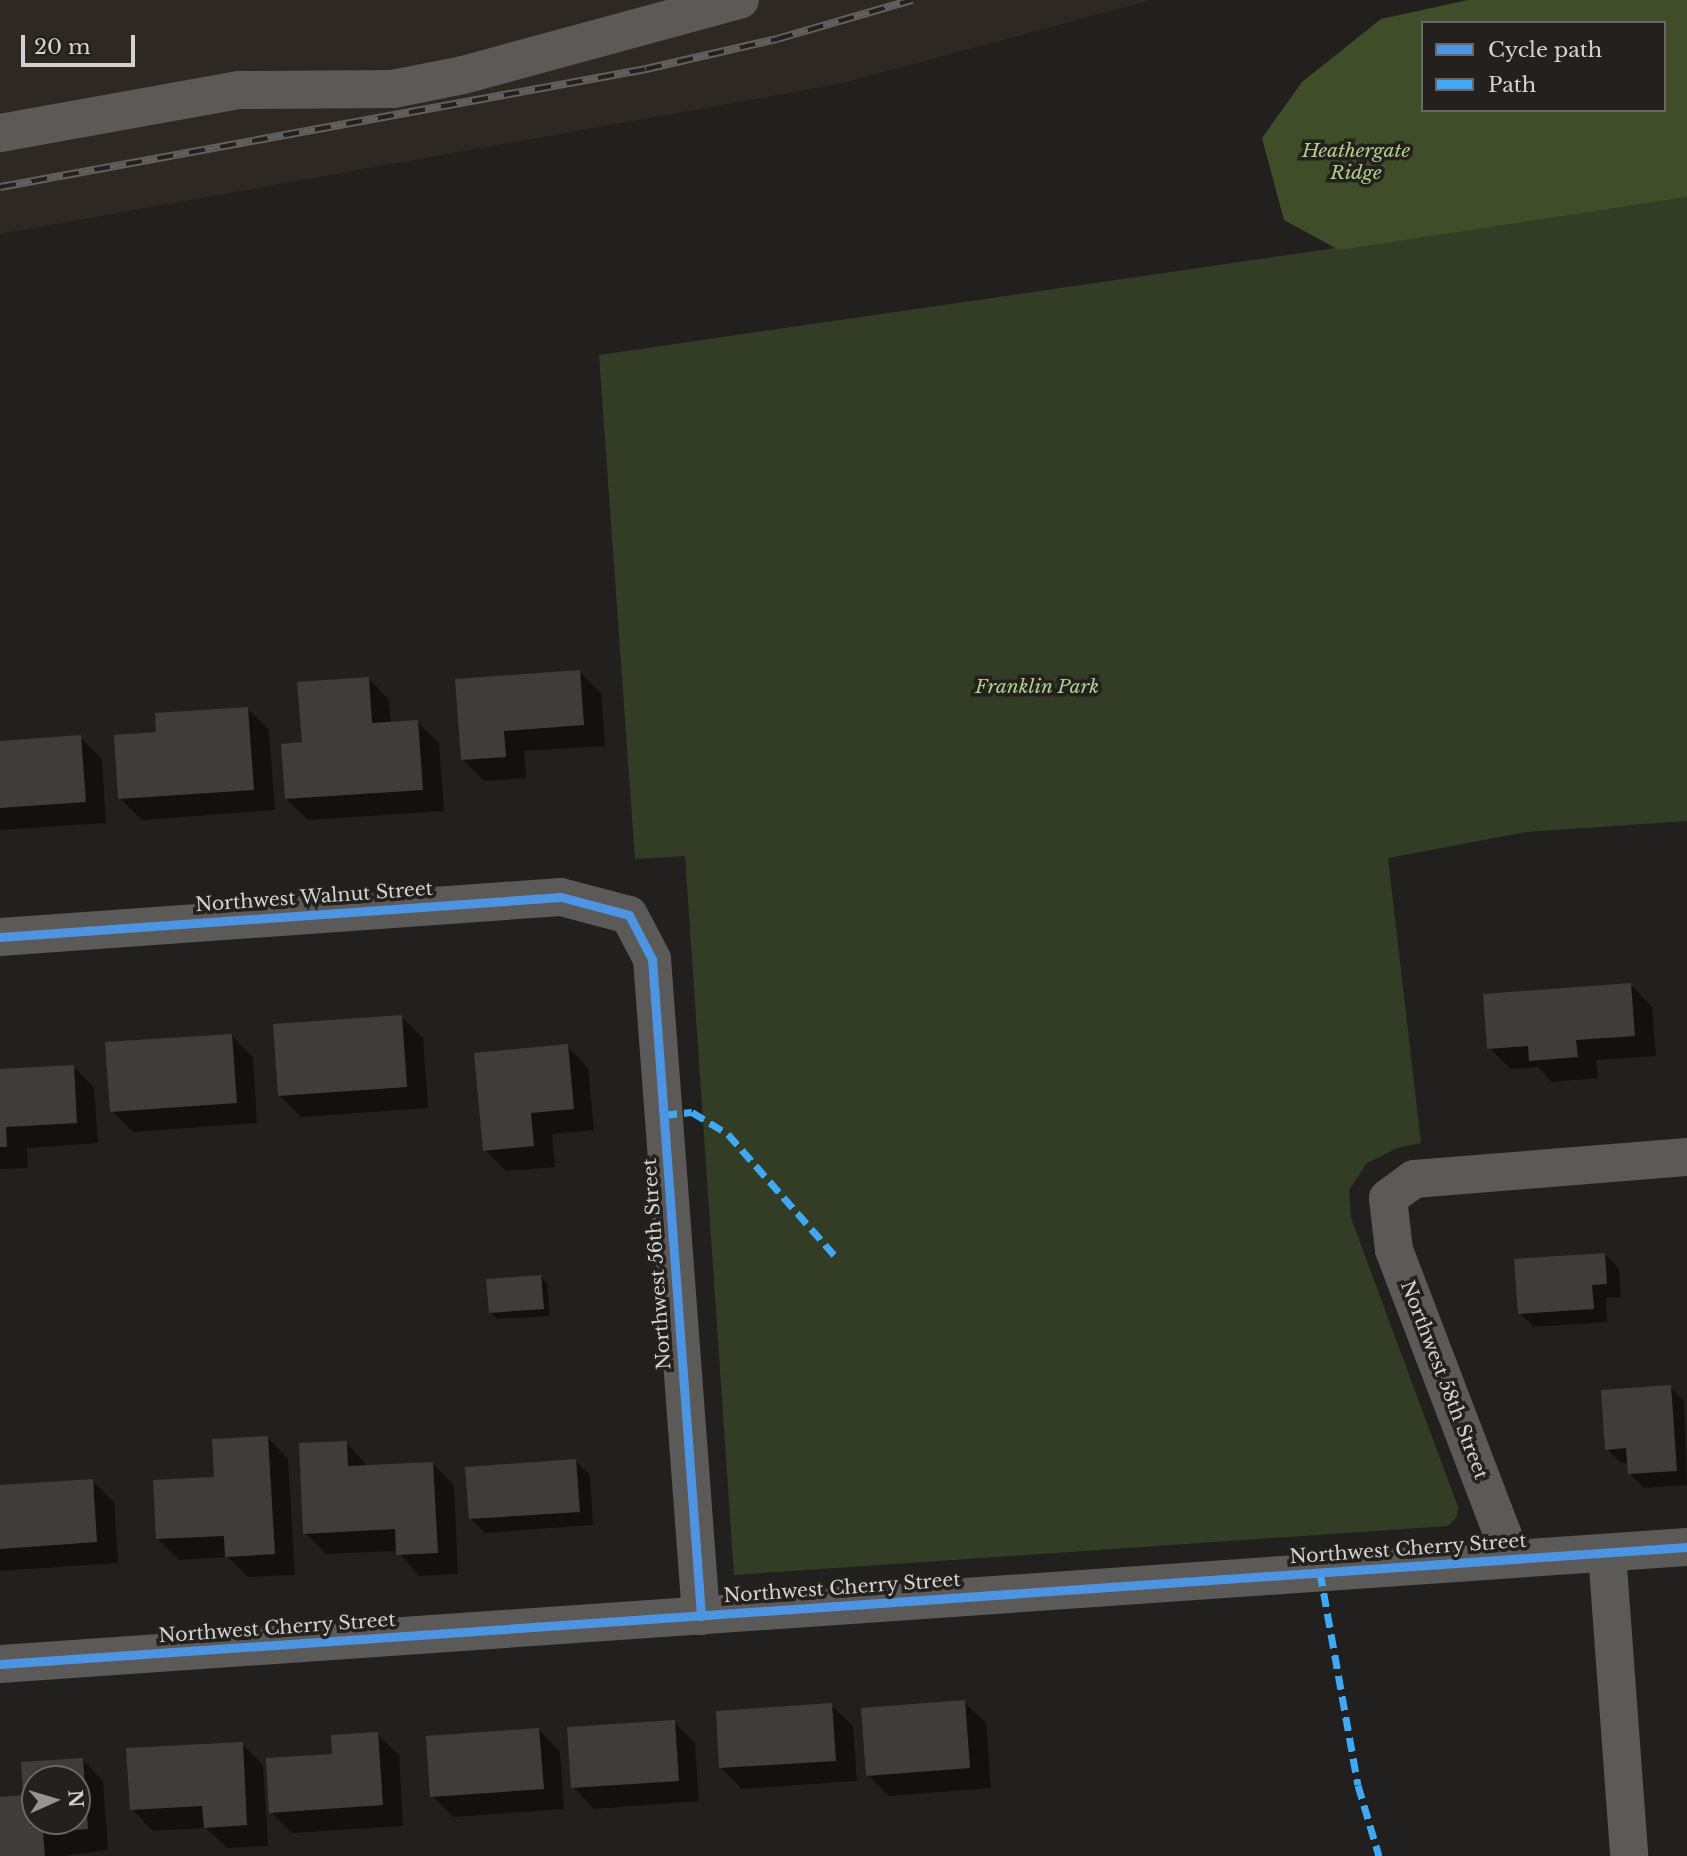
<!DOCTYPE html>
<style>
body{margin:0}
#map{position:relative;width:1687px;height:1856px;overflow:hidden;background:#22201f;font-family:"Libre Baskerville",serif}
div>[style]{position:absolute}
.built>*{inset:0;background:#2e2822}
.green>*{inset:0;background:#333d26}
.forest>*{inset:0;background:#3f4e28}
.shadow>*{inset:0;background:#0007}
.building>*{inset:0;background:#3f3d3c}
.minor>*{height:38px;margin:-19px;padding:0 19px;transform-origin:19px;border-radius:19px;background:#5b5a59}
.rail>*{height:8px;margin-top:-4px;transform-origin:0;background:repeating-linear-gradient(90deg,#23201e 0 16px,#62605f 0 32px);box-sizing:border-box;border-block:2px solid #62605f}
.quiet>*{height:7px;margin-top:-3.5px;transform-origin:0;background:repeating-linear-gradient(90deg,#3fa9f5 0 14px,transparent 0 21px)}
.cycleway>*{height:9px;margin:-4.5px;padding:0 4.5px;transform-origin:4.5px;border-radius:4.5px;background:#4d94e3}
span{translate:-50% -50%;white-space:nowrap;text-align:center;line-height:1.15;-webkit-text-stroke:7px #23201e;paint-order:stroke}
.park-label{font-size:19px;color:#b0cf88;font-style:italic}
.street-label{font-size:19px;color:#d4d2d0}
.legend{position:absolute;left:1421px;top:21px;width:245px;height:91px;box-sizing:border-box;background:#23201e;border:2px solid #6a6765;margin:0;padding:9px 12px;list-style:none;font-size:21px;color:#d4d2d0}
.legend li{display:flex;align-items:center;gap:14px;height:35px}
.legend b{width:35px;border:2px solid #6a6765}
.north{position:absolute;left:21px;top:1765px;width:70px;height:70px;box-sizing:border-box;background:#23201e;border:2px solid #6a6765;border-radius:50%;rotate:86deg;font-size:19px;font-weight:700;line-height:28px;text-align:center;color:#d4d2d0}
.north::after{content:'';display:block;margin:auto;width:24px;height:32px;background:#969492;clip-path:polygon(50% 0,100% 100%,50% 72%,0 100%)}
.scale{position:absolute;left:21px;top:35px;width:114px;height:32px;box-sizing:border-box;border:4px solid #d4d2d0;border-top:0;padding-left:9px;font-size:21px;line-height:24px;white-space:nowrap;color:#d4d2d0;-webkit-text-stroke:5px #23201e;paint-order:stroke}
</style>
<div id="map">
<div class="built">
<div style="clip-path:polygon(0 0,1151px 0,839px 84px,0 234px)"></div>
</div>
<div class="green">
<div style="clip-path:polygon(1687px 197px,1687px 821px,1526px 832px,1388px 858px,1421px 1143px,1397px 1148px,1367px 1163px,1349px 1190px,1351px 1218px,1458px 1507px,1457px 1517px,1448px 1526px,734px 1575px,685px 856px,635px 859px,599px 355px)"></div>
</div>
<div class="forest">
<div style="clip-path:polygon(evenodd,1468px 0,1687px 0,1687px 197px,1339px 250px,1284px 220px,1262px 138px,1302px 82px,1381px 19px,1468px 0,1423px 23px,1664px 23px,1664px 110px,1423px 110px,1423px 23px)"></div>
</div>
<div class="shadow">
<div style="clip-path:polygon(580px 672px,601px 693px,605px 746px,524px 751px,526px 778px,484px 781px,463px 759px)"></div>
<div style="clip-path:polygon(368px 678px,389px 700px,391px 723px,417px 722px,439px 743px,444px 811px,308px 820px,286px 799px)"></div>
<div style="clip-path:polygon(248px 709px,269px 730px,275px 810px,142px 820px,120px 798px,158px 734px)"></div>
<div style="clip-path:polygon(80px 737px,102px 759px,106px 823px,0 830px,0 743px)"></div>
<div style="clip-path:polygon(1631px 985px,1652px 1007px,1656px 1056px,1596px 1060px,1598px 1078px,1552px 1082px,1538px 1067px,1511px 1069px,1489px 1048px)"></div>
<div style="clip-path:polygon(401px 1016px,423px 1038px,428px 1108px,301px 1117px,279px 1095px)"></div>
<div style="clip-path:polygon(231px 1035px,253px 1057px,257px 1123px,133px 1132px,112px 1111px)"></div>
<div style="clip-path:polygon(567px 1046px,588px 1068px,594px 1130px,552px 1134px,555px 1167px,506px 1171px,485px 1150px)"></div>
<div style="clip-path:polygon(73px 1066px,94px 1088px,98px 1143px,27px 1148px,28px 1168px,0 1169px,0 1071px)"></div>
<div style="clip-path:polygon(1605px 1254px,1619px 1269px,1621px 1297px,1606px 1298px,1607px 1322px,1534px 1327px,1520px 1313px)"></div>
<div style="clip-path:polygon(541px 1277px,547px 1284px,550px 1316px,497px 1319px,491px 1313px)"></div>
<div style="clip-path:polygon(1670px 1387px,1684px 1401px,1687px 1485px,1644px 1488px,1630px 1474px,1629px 1463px,1621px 1463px,1607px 1449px)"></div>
<div style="clip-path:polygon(267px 1437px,288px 1459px,295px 1575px,248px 1577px,228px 1557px,179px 1560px,158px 1539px,216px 1478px)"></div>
<div style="clip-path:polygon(346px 1442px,368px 1467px,433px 1464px,454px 1485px,458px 1574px,419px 1576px,398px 1551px,326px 1554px,305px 1533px)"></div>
<div style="clip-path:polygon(576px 1461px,590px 1475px,593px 1525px,485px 1533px,471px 1519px)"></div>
<div style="clip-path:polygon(92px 1481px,114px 1502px,118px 1563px,0 1571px,0 1487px)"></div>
<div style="clip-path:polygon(964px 1702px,986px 1723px,991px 1788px,889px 1796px,868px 1775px)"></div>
<div style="clip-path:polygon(831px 1705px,853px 1726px,857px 1781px,742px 1789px,721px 1768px)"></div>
<div style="clip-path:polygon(674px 1722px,695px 1743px,699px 1801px,594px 1809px,573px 1787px)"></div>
<div style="clip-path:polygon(539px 1730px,560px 1752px,564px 1809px,453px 1817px,432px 1796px)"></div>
<div style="clip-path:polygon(377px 1734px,399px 1755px,403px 1826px,292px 1833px,271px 1812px,334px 1755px)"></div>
<div style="clip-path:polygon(242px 1744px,263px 1765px,268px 1846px,227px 1848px,206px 1828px,153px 1831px,132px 1809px)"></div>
<div style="clip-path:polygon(evenodd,82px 1759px,103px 1781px,108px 1850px,64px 1856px,2px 1856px,0 1799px,25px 1797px,23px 1764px,82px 1759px,35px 1779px,77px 1779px,77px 1821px,35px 1821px,35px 1779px)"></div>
</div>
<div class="building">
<div style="clip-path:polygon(580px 670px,584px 725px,504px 731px,506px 757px,461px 760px,455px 679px)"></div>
<div style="clip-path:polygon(369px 677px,372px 723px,418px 720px,423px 790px,285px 799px,281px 744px,302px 742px,297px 682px)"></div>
<div style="clip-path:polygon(248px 707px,254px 790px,118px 799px,114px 735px,156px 732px,155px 713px)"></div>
<div style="clip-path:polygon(81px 735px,86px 802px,0 808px,0 741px)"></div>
<div style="clip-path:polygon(1631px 983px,1635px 1036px,1576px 1040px,1578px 1057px,1529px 1061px,1528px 1046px,1487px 1049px,1483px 994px)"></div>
<div style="clip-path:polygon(402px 1015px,407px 1087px,278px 1096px,273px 1024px)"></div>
<div style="clip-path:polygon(232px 1034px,237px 1103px,110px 1112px,105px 1042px)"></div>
<div style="clip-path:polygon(568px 1044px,574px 1109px,531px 1113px,534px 1146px,483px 1151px,474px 1053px)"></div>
<div style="clip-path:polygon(74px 1065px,77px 1123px,6px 1127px,7px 1147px,0 1147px,0 1069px)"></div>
<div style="clip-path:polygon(1605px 1253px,1607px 1284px,1592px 1285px,1594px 1309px,1518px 1314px,1514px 1259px)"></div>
<div style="clip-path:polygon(541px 1275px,544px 1309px,489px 1313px,486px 1279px)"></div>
<div style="clip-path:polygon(1671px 1385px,1677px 1471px,1628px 1474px,1626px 1448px,1605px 1450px,1601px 1390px)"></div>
<div style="clip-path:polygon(268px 1436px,275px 1554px,225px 1557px,224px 1536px,156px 1539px,153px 1480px,214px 1477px,212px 1439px)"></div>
<div style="clip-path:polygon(347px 1441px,348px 1466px,433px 1462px,438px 1553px,396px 1555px,395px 1529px,303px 1534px,299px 1443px)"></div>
<div style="clip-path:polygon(576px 1459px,580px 1512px,469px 1519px,465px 1467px)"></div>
<div style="clip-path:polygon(93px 1479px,97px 1542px,0 1549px,0 1485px)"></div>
<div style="clip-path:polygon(965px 1700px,970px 1768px,866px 1776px,861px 1708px)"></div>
<div style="clip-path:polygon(832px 1703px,836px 1761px,719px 1768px,716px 1711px)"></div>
<div style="clip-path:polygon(675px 1720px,679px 1781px,571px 1788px,567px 1727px)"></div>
<div style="clip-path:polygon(539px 1728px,544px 1789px,430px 1797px,426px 1736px)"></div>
<div style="clip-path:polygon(378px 1732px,383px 1805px,269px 1813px,266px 1758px,332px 1754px,331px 1735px)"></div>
<div style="clip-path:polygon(243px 1742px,247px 1825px,204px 1828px,202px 1806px,130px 1810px,126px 1748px)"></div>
<div style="clip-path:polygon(evenodd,83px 1758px,88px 1829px,43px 1832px,45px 1856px,0 1856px,0 1797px,23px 1795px,21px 1762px,83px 1758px,35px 1779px,77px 1779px,77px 1821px,35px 1821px,35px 1779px)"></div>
</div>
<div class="minor">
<div style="left:0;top:133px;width:244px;rotate:-10.2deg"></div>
<div style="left:240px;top:90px;width:153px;rotate:-0.4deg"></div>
<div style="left:393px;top:89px;width:71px;rotate:-11.3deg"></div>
<div style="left:463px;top:75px;width:287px;rotate:-15.2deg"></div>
<div style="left:0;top:937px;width:562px;rotate:-4.08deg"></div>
<div style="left:561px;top:897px;width:70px;rotate:14.8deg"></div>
<div style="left:629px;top:915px;width:50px;rotate:62.4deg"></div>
<div style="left:652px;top:959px;width:659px;rotate:85.73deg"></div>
<div style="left:1607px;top:1553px;width:304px;rotate:85.8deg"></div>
<div style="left:1512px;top:1559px;width:331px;rotate:-110.9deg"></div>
<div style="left:1394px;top:1250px;width:52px;rotate:-96.6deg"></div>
<div style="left:1388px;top:1198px;width:32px;rotate:-36deg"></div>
<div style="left:1414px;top:1179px;width:274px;rotate:-4.6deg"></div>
<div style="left:0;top:1664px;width:1691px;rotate:-3.97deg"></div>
</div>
<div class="rail">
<div style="left:0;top:187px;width:657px;rotate:-10.35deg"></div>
<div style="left:646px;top:69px;width:134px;rotate:-12.9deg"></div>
<div style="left:777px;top:39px;width:141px;rotate:-16.1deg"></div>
</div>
<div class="quiet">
<div style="left:663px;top:1115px;width:29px;rotate:-6deg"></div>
<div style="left:692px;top:1112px;width:42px;rotate:31.4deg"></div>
<div style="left:728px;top:1134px;width:164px;rotate:48.7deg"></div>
<div style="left:1320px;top:1572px;width:216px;rotate:79.9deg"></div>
<div style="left:1358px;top:1785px;width:74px;rotate:73.5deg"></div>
</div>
<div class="cycleway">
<div style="left:0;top:937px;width:562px;rotate:-4.08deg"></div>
<div style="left:561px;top:897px;width:70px;rotate:14.8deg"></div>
<div style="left:629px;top:915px;width:50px;rotate:62.4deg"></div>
<div style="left:652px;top:959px;width:659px;rotate:85.73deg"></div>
<div style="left:0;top:1664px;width:1691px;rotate:-3.97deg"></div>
</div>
<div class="park-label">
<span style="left:1356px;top:162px">Heathergate<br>Ridge</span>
<span style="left:1037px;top:687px">Franklin Park</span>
</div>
<div class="street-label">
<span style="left:314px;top:897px;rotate:-4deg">Northwest Walnut Street</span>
<span style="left:657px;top:1264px;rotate:-94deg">Northwest 56th Street</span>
<span style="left:1444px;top:1380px;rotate:69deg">Northwest 58th Street</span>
<span style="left:1408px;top:1549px;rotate:-4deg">Northwest Cherry Street</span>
<span style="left:842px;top:1588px;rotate:-4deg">Northwest Cherry Street</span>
<span style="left:277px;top:1628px;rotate:-4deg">Northwest Cherry Street</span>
</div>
<ul class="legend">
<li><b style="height:9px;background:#4d94e3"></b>Cycle path</li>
<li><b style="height:9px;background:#3fa9f5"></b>Path</li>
</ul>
<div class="north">N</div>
<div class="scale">20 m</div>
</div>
